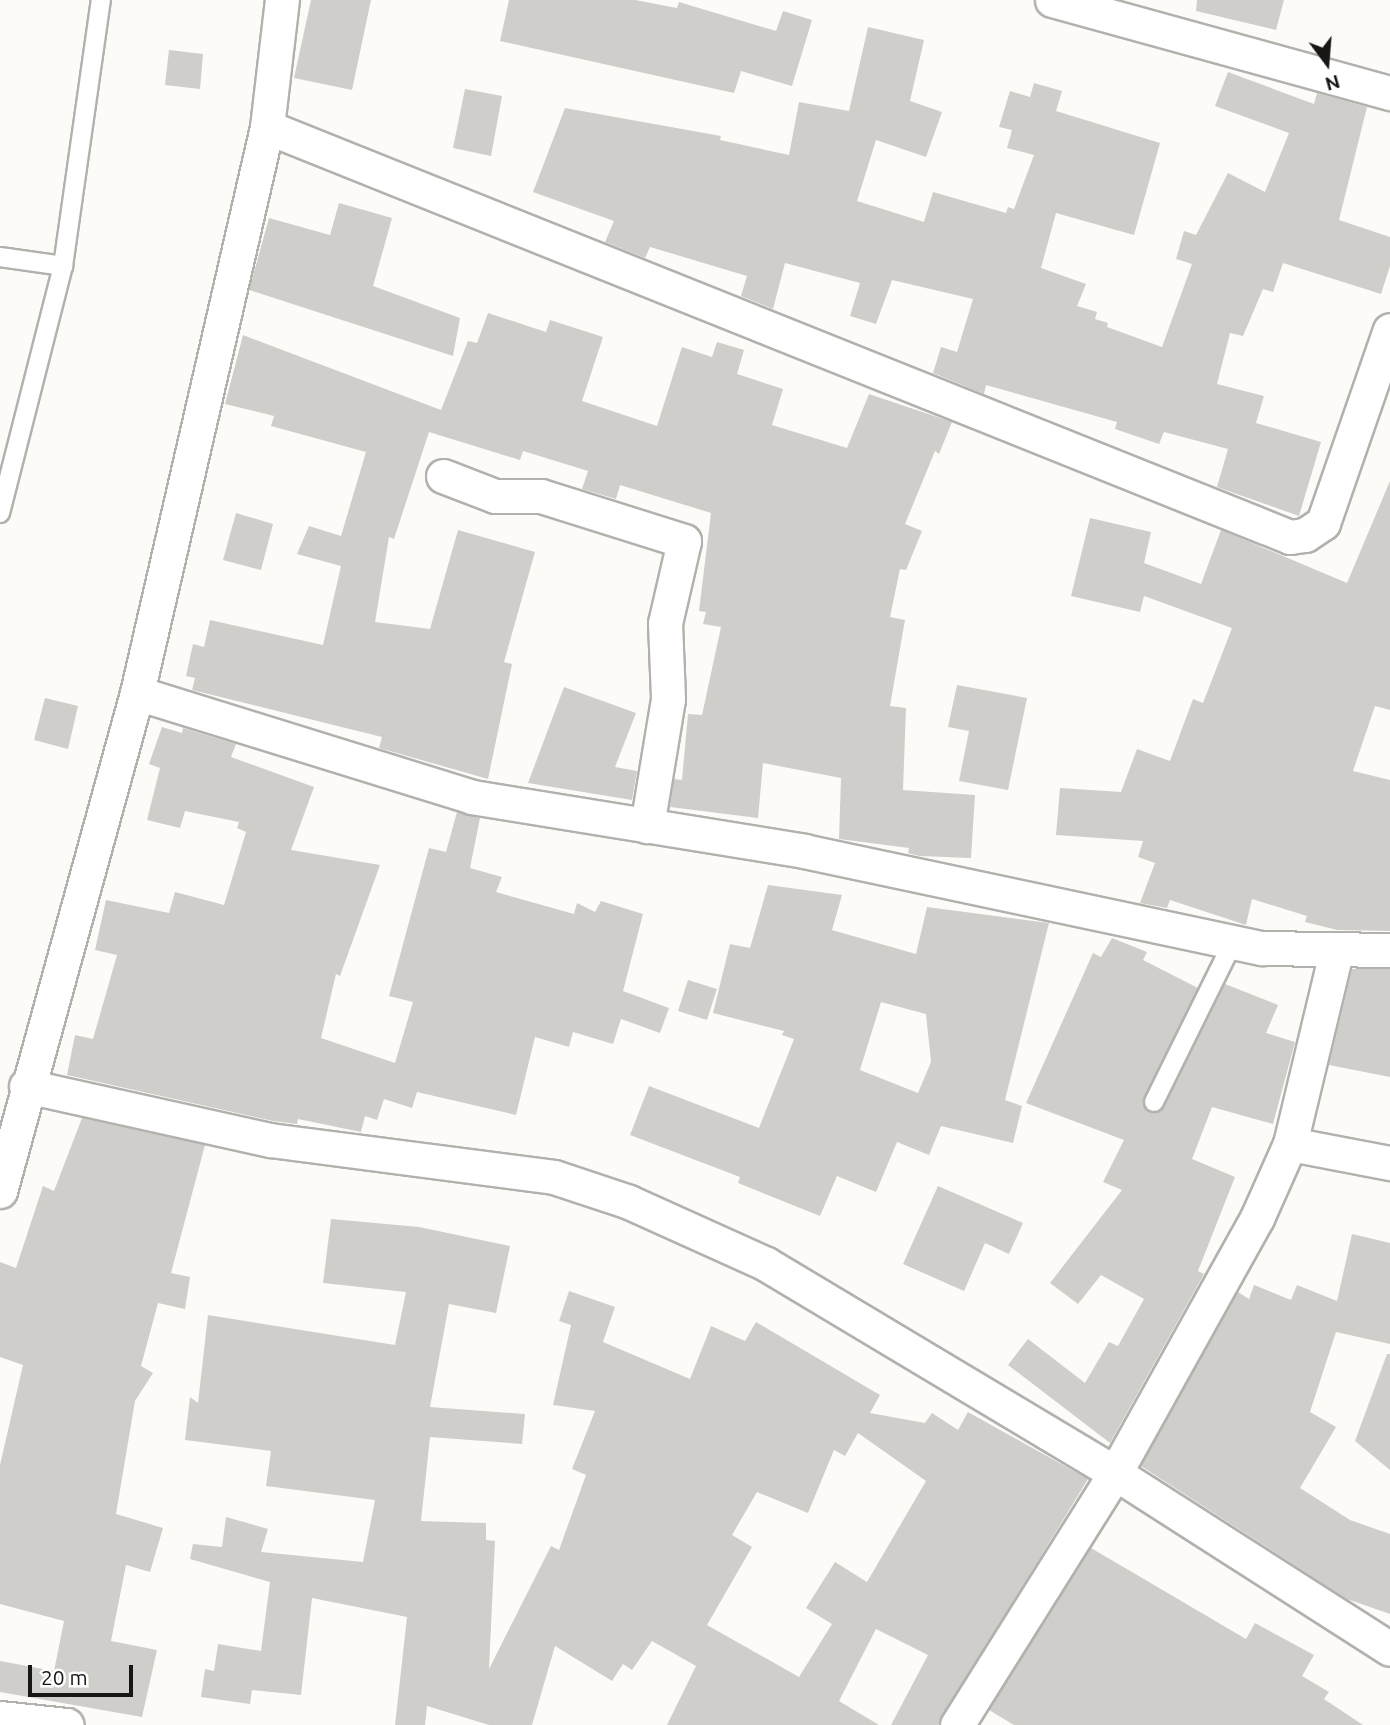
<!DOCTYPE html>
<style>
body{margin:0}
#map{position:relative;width:1390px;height:1725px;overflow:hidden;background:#fdfbf7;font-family:Ubuntu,sans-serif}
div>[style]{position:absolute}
.building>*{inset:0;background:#d0ceca}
.roads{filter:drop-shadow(2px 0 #b3b1ae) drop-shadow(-2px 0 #b3b1ae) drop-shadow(0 2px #b3b1ae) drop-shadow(0 -2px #b3b1ae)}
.service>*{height:18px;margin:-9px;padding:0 9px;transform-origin:9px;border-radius:9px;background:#fff}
.minor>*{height:33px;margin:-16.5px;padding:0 16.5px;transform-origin:16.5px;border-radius:16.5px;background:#fff}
span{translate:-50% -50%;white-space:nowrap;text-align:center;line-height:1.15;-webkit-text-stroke:7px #fff;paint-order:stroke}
.north{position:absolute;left:1292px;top:28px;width:70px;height:70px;-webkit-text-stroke:5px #fff;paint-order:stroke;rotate:164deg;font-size:19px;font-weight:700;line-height:28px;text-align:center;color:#171615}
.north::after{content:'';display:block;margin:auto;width:24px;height:32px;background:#171615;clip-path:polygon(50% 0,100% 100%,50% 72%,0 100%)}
.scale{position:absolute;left:28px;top:1665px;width:105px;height:32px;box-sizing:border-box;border:4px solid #171615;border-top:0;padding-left:9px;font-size:21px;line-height:24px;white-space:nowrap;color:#171615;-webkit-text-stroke:5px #fff;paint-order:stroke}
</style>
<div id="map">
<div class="building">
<div style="clip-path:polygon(311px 0,371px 0,352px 90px,294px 78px)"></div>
<div style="clip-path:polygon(509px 0,635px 0,677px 8px,679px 2px,776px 31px,783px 11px,812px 20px,792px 86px,741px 71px,734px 93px,500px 41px)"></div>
<div style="clip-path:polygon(1197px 0,1284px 0,1276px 30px,1196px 11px)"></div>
<div style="clip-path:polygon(868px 27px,924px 40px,910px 101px,942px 112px,926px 157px,876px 140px,857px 201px,924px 222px,933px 192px,1006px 213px,1008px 207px,1014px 209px,1034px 155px,1007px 148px,1012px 130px,999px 127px,1010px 91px,1030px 97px,1034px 83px,1062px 91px,1056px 111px,1160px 143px,1134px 235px,1056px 213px,1041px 268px,1086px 284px,1077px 306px,1097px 312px,1095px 319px,1108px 323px,1107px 327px,1162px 347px,1192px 264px,1176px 259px,1184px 231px,1196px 235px,1228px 173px,1265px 192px,1289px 133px,1215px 106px,1228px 72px,1314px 104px,1317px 93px,1367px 107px,1339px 220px,1390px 237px,1390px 266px,1381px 294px,1283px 263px,1273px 292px,1263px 289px,1243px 336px,1230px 333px,1217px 384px,1264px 396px,1256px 423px,1321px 442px,1299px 516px,1217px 487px,1228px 449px,1164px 432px,1159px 444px,1115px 429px,1117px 422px,986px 385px,984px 394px,933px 373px,941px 347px,957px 352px,973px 299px,892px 280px,876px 324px,850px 316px,860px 283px,785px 263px,773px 309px,741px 296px,747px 276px,650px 247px,645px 258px,605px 242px,614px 221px,533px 192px,565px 108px,721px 136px,720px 140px,789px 155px,799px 102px,849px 111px)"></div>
<div style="clip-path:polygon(169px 50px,203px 54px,200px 89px,165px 85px)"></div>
<div style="clip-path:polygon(465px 89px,502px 96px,491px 156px,453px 148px)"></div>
<div style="clip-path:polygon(339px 203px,392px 218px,373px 286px,460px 318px,453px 356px,249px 290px,269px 218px,330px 235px)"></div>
<div style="clip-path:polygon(488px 313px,546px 332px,550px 320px,603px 337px,582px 401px,657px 426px,682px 347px,712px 357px,717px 342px,744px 350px,737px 374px,783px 389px,772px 425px,847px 448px,869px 394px,952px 422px,939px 454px,935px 451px,905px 524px,922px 531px,906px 570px,900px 569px,890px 617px,905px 620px,890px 706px,906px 708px,903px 790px,975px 795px,971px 858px,919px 856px,908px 853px,909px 848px,839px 839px,841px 778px,763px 763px,758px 818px,670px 807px,674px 779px,682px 780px,688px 714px,702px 715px,721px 627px,703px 624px,706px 612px,699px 611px,711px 513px,620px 485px,616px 499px,582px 489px,588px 471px,523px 451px,520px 460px,429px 432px,394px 539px,389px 537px,375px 622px,430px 629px,458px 530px,535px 552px,504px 662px,512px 664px,488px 779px,379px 748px,382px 737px,192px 690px,195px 678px,186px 676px,193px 644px,204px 647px,210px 620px,323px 645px,341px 566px,297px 554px,309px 526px,341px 536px,366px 452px,271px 426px,274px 416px,225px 404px,243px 335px,441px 410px,468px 341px,477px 343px)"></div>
<div style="clip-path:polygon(1390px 481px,1390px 710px,1375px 706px,1353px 771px,1390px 780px,1390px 931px,1337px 930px,1305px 922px,1307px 916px,1252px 899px,1246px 925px,1170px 900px,1167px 908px,1140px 903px,1155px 863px,1138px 857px,1143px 841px,1056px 835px,1060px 788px,1121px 792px,1137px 749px,1170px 761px,1193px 699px,1203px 703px,1232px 628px,1144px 596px,1140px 612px,1071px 596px,1090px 518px,1151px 532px,1144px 563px,1201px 584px,1221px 530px,1347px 583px)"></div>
<div style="clip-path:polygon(236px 513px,273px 524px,261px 570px,223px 560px)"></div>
<div style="clip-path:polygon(957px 685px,1027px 698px,1008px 790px,959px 781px,969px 731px,948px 727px)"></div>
<div style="clip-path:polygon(564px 687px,636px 713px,615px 767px,637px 771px,632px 800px,528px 783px)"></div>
<div style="clip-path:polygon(45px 698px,78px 706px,68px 749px,34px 740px)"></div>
<div style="clip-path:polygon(162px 727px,182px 733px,183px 728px,236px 744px,231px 757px,314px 787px,291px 850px,380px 865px,340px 976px,336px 974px,321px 1038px,395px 1063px,413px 1002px,389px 996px,429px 848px,446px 852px,457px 812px,480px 818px,470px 868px,502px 877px,496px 892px,574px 914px,577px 903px,595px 912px,601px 901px,643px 914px,623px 991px,669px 1008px,660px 1033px,621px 1019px,613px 1044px,573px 1032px,569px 1047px,535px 1037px,516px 1115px,417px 1092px,412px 1108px,384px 1099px,377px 1120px,365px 1116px,361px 1132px,298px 1119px,297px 1124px,273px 1121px,67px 1075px,75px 1035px,93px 1039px,117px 955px,95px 950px,106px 900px,169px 913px,175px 892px,224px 905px,246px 832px,237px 828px,239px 822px,185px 811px,180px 828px,147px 820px,160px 768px,149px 764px)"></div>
<div style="clip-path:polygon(evenodd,768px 885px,842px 895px,832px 930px,916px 954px,927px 907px,1049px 923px,1005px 1100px,1022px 1106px,1013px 1143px,941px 1126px,929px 1155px,897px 1142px,876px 1192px,837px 1176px,820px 1216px,738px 1183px,740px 1177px,630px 1135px,649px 1086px,759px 1128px,794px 1039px,782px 1035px,784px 1031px,713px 1013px,730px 944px,750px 948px,768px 885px,881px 1002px,926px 1014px,931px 1062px,918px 1093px,860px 1070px,881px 1002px)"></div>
<div style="clip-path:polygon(1112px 938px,1147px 952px,1143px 960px,1198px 988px,1144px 1097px,1148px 1112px,1164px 1107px,1225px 984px,1278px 1005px,1266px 1033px,1295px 1042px,1273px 1124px,1212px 1107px,1192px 1159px,1235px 1177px,1198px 1271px,1204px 1274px,1110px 1443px,1008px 1365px,1028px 1339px,1085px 1383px,1109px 1342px,1118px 1346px,1144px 1299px,1101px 1275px,1078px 1304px,1050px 1283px,1122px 1190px,1103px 1182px,1124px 1140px,1026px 1103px,1093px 953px,1101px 957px)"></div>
<div style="clip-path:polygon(1352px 969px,1390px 969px,1390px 1077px,1329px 1065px)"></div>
<div style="clip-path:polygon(688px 980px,717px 989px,707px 1020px,678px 1011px)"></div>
<div style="clip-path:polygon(82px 1118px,205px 1145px,171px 1273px,190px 1277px,185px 1309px,158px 1303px,141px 1366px,153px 1373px,135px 1401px,116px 1514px,163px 1528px,150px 1572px,126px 1565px,111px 1641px,157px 1650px,142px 1717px,0 1692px,0 1661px,54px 1671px,64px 1621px,0 1604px,0 1465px,23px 1365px,0 1357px,0 1262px,16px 1268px,43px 1186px,54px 1191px)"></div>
<div style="clip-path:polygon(938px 1186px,1023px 1223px,1009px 1254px,985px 1243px,964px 1291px,903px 1264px)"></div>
<div style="clip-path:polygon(evenodd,331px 1219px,419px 1227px,510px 1246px,496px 1313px,449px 1304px,430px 1407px,525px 1414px,522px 1444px,430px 1437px,421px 1521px,486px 1523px,486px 1540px,495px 1541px,489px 1669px,551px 1546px,559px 1550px,586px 1475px,572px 1469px,595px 1411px,553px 1405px,571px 1325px,559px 1321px,569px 1291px,615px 1307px,603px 1342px,690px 1379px,711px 1326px,745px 1341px,756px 1322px,880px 1395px,870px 1413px,925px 1423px,932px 1413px,958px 1430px,968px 1412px,1088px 1479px,938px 1725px,891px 1725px,928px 1655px,876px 1629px,839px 1701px,879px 1725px,667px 1725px,696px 1666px,652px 1641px,632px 1670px,623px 1664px,612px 1681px,555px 1646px,532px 1725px,489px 1725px,427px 1706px,425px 1725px,395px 1725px,407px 1617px,312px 1598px,301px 1695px,252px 1690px,250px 1704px,201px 1697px,205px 1669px,214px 1671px,218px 1644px,261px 1651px,270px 1582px,190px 1559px,193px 1544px,222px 1547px,226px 1517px,268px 1529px,261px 1552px,363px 1562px,375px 1500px,266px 1486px,271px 1451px,185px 1440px,190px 1397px,198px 1403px,208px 1315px,395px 1345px,406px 1292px,323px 1283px,331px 1219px,858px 1433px,926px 1481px,867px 1582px,835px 1562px,806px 1608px,832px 1624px,799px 1677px,707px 1625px,752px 1547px,732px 1535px,757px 1492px,808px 1513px,834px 1450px,845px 1456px,858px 1433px)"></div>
<div style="clip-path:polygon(1352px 1234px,1390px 1243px,1390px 1344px,1336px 1332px,1310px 1412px,1336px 1427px,1300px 1488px,1350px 1520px,1390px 1534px,1390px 1614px,1347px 1599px,1141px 1466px,1238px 1292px,1249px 1299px,1254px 1285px,1291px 1300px,1297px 1285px,1337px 1301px)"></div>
<div style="clip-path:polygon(1387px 1354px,1390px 1354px,1390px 1470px,1355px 1441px)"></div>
<div style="clip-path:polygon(1091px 1548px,1246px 1639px,1255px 1623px,1314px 1655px,1302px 1676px,1329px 1692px,1324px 1699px,1363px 1725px,1014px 1725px,989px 1710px)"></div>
</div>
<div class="roads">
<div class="service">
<div style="left:0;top:257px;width:64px;rotate:8.1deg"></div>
<div style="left:0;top:513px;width:255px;rotate:-75.7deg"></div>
<div style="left:63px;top:266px;width:269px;rotate:-81.9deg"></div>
<div style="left:1154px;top:1102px;width:178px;rotate:-63.7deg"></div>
</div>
<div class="minor">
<div style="left:1052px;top:0;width:351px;rotate:15.4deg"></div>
<div style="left:267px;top:127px;width:1102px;rotate:21.84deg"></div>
<div style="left:1290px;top:537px;width:15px;rotate:-8deg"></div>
<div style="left:1305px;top:535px;width:22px;rotate:-34deg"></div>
<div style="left:1323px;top:523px;width:204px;rotate:-70.9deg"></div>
<div style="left:443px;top:476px;width:56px;rotate:21deg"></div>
<div style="left:495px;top:496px;width:46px"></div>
<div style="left:541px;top:496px;width:150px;rotate:17.5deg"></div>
<div style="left:684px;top:541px;width:84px;rotate:103deg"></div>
<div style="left:665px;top:623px;width:76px;rotate:87.7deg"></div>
<div style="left:668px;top:699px;width:129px;rotate:99.4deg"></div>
<div style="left:137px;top:693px;width:351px;rotate:17.2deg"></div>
<div style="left:472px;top:797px;width:336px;rotate:9.2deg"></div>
<div style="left:804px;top:851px;width:468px;rotate:12deg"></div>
<div style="left:1262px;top:948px;width:128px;rotate:0.9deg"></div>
<div style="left:26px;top:1086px;width:250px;rotate:12.5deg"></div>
<div style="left:270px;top:1140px;width:286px;rotate:7.4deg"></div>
<div style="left:554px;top:1177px;width:79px;rotate:18.4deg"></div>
<div style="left:629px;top:1202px;width:150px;rotate:24.3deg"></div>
<div style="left:766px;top:1264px;width:407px;rotate:30.9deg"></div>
<div style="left:1115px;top:1473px;width:326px;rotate:32.6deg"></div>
<div style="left:1290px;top:1144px;width:102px;rotate:10.8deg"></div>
<div style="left:0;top:1191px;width:517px;rotate:-74.62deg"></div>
<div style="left:137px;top:693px;width:581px;rotate:-77.06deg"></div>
<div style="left:267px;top:127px;width:128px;rotate:-83.3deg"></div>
<div style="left:0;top:1718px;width:67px;rotate:6deg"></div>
<div style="left:957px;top:1725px;width:297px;rotate:-57.9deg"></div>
<div style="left:1115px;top:1473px;width:292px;rotate:-60.9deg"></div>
<div style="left:1257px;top:1218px;width:81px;rotate:-66deg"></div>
<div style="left:1290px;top:1144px;width:197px;rotate:-76.5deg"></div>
</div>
</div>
<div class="north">N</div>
<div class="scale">20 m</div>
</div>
